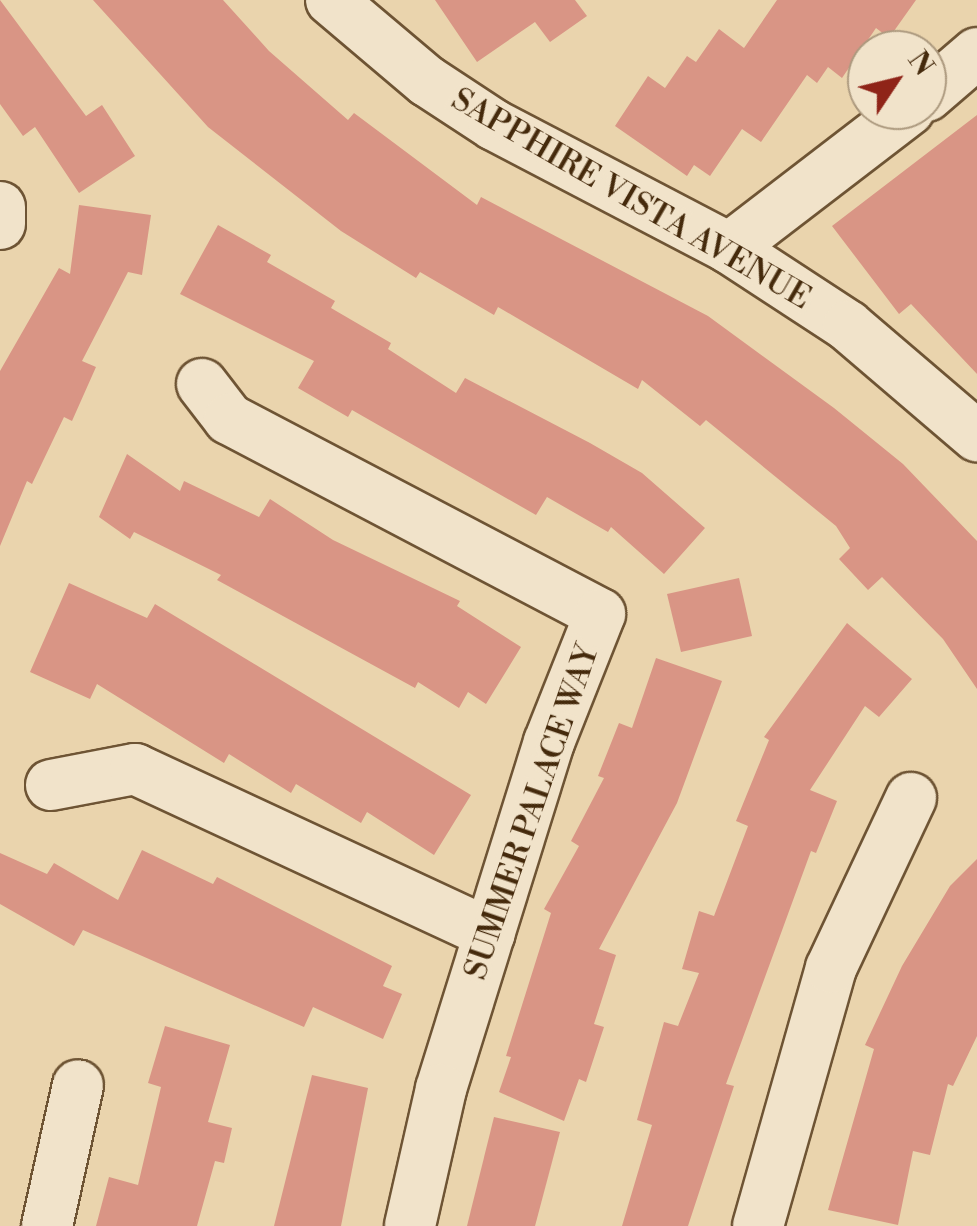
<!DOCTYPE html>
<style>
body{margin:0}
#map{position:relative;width:977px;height:1226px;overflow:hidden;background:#ead4ad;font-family:"Libre Bodoni",serif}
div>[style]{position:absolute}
.building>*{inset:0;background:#d99585}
.roads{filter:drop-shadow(2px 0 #6e5434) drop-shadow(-2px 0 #6e5434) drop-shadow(0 2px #6e5434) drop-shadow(0 -2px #6e5434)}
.minor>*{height:50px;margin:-25px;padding:0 25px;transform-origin:25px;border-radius:25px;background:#f1e3ca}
span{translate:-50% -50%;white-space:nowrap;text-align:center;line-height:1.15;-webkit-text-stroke:10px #f1e3ca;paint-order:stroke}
.street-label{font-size:32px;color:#452a0c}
.north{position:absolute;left:847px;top:30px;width:100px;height:100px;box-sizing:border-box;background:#f1e3ca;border:2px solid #ac997e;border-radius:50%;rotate:55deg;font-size:28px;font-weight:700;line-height:40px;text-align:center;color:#452a0c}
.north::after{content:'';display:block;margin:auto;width:35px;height:45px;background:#8f2418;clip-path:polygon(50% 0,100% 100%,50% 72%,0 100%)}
</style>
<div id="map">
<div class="building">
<div style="clip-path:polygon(0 0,86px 116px,102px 105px,135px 156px,79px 193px,35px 127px,23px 136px,0 104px)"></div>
<div style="clip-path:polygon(93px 0,223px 0,269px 51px,348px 120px,354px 113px,477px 205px,481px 197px,708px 316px,834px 408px,903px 464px,977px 541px,977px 689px,943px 639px,882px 577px,868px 590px,839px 559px,850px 548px,836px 526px,706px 420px,700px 426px,642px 380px,638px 389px,498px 307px,494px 315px,420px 272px,416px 278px,341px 231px,208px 127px)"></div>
<div style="clip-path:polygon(435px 0,575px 0,587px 16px,550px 42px,535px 22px,477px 62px)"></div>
<div style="clip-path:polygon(777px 0,916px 0,889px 38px,876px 28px,842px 78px,828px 67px,817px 83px,807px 75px,761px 142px,742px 129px,710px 176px,694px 165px,687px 176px,615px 126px,648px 76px,665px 88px,687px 56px,696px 62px,719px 29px,744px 48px)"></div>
<div style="clip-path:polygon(977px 115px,977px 374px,911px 304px,899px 314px,832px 226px)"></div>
<div style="clip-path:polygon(79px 205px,151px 215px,142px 275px,128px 272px,82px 361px,96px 367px,72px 421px,64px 417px,32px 484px,27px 481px,0 546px,0 371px,59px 268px,70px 274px)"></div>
<div style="clip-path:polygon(218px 225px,271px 255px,267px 262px,335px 301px,331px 308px,391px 343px,388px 349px,456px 393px,465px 378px,590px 443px,642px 473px,705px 528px,664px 574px,611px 527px,608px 532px,547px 497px,536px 515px,352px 410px,348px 417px,298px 388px,314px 361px,180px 294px)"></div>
<div style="clip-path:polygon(127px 454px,180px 491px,184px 481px,259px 517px,270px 499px,333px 540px,460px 601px,457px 606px,521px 647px,486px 704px,468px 692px,459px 708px,418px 682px,415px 688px,217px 580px,221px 575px,134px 532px,130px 539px,99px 517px)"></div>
<div style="clip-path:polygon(739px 578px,752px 636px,681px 652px,667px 594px)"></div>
<div style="clip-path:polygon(69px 583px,147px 618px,155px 604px,471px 795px,434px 855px,367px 812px,361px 823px,296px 784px,291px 793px,229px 754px,224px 763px,97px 684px,90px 699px,30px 672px)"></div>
<div style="clip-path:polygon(847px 623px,912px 679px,879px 717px,865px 706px,810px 790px,837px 801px,816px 853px,811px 851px,726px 1084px,734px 1086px,688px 1226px,622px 1226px,652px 1125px,637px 1120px,664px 1022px,678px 1026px,699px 973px,682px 969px,699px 911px,714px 916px,748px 826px,736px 821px,769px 740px,764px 737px)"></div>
<div style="clip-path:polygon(656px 658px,722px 681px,677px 803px,599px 949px,616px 955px,594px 1024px,604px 1027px,586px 1082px,579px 1079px,564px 1121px,499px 1092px,511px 1057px,506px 1056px,551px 913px,544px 909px,579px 846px,571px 841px,604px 778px,598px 776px,619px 723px,632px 728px)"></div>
<div style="clip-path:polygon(142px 850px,213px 884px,217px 877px,392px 966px,383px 986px,402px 994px,383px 1039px,313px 1007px,304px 1027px,83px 930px,74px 946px,0 904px,0 853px,47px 874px,54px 863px,118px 900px)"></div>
<div style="clip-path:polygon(977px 859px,977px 1036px,953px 1086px,948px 1084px,930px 1155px,913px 1151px,898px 1225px,828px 1210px,874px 1049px,865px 1045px,902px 966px,950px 886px)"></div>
<div style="clip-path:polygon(165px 1026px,230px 1045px,208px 1122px,232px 1128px,224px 1163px,215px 1161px,197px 1226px,96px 1226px,109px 1177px,138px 1185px,161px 1087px,148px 1083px)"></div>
<div style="clip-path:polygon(312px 1075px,368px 1088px,341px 1226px,274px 1226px)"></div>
<div style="clip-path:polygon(494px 1117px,560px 1132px,535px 1226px,467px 1226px)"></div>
</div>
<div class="roads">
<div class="minor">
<div style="left:331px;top:0;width:126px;rotate:40.2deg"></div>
<div style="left:427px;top:81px;width:80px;rotate:33.3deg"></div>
<div style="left:494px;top:125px;width:265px;rotate:27.6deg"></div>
<div style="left:729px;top:248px;width:142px;rotate:33.2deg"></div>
<div style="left:848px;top:326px;width:170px;rotate:40.5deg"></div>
<div style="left:927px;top:96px;width:66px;rotate:-40.7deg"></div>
<div style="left:0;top:207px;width:17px;rotate:90deg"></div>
<div style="left:729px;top:248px;width:227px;rotate:-37.5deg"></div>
<div style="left:202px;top:384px;width:44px;rotate:52.4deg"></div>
<div style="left:229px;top:419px;width:419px;rotate:27.7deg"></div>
<div style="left:600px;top:614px;width:138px;rotate:111.7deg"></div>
<div style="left:549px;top:742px;width:363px;rotate:107.3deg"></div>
<div style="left:441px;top:1089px;width:140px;rotate:102.8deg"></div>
<div style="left:51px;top:785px;width:86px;rotate:-10.8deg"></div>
<div style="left:135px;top:769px;width:391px;rotate:24.9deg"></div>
<div style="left:47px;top:1226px;width:144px;rotate:-77.6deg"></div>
<div style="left:758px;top:1226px;width:268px;rotate:-74.2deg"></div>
<div style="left:831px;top:968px;width:188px;rotate:-64.8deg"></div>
</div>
</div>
<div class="street-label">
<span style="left:631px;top:199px;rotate:30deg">SAPPHIRE VISTA AVENUE</span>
<span style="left:532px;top:812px;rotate:-71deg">SUMMER PALACE WAY</span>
</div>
<div class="north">N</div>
</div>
